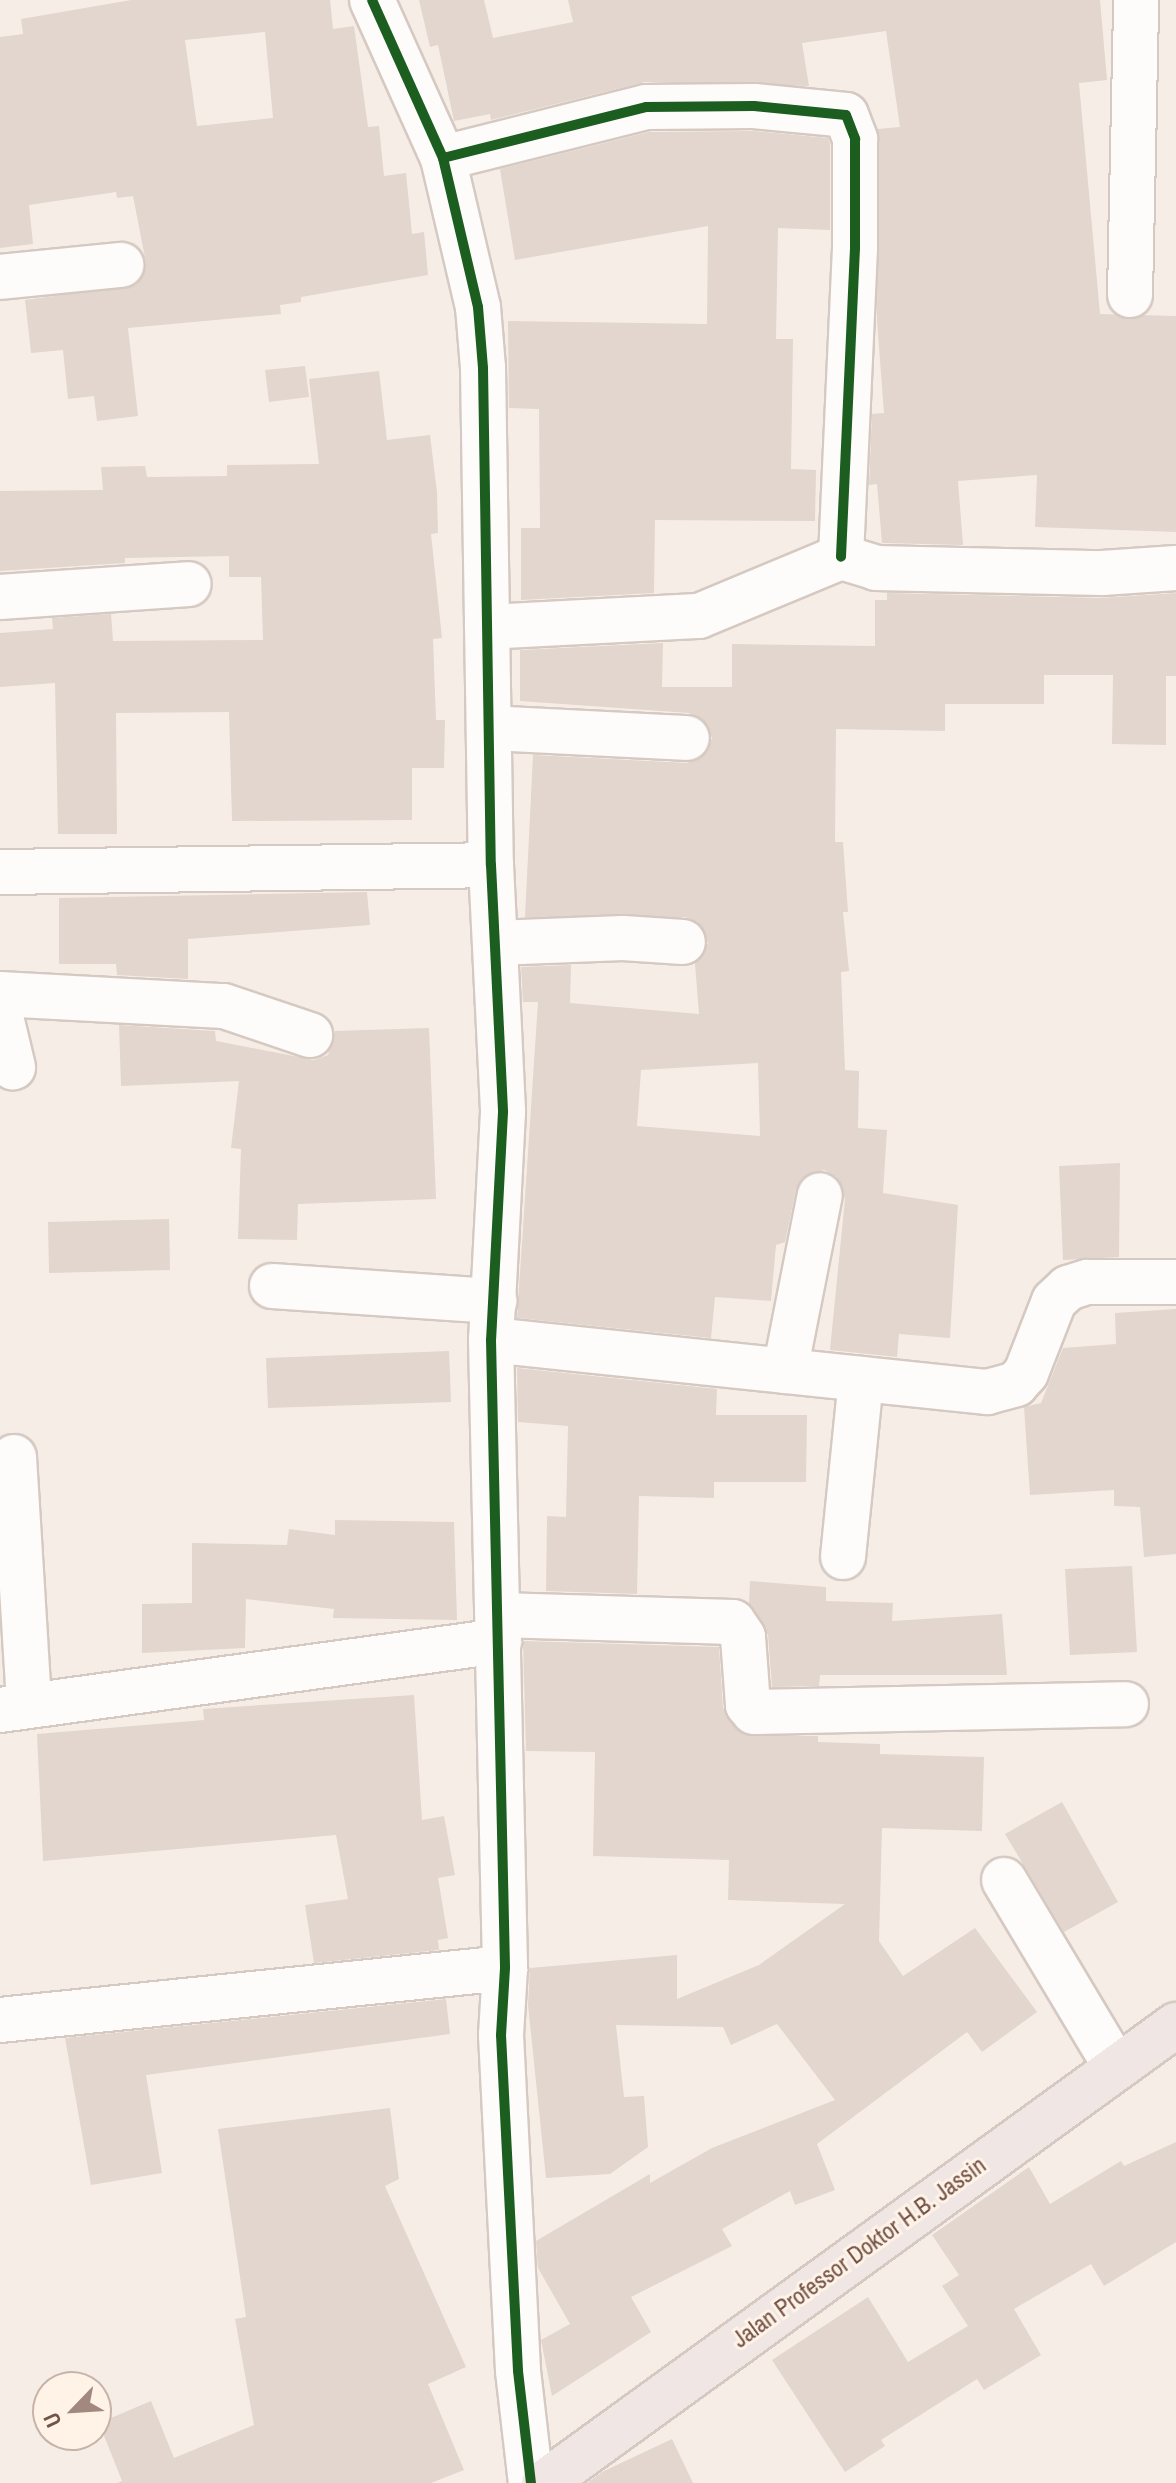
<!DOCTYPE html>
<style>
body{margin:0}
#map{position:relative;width:1176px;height:2483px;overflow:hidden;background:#f6eee6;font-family:"Archivo Narrow",sans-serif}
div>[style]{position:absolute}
.building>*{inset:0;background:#e2d6ce}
.roads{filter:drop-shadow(2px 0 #d5c9c2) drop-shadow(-2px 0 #d5c9c2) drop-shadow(0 2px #d5c9c2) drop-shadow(0 -2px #d5c9c2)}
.street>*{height:44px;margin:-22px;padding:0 22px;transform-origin:22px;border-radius:22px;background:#fefcfb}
.highway>*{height:44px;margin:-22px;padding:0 22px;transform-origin:22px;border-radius:22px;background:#f0e6e3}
.cycleway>*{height:10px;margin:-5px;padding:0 5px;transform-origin:5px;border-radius:5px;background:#1b5e20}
span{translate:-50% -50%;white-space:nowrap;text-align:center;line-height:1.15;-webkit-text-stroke:6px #fff3e7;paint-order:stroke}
.street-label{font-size:24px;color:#735247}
.north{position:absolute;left:32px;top:2371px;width:80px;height:80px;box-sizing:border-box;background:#fff3e7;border:2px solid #c7b3a7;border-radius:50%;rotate:245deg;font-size:22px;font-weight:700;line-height:32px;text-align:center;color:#735247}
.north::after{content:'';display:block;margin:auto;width:28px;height:36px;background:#a1897f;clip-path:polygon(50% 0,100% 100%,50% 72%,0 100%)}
</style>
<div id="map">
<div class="building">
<div style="clip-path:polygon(evenodd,131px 0,330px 0,333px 29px,354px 26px,368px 127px,379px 126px,384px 176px,406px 173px,412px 234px,424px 232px,428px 275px,301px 297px,301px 302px,280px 305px,281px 314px,128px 328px,138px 416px,97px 421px,94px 396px,68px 399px,63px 350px,31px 353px,25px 300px,136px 285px,146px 263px,133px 196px,117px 198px,116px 192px,29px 205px,33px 244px,0 248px,0 37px,23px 34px,21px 19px,131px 0,265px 32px,273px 118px,197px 126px,185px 40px,265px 32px)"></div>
<div style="clip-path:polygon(419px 0,484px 0,493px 38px,573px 22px,568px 0,1100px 0,1107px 80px,1079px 83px,1100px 314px,1176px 316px,1176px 532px,1035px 527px,1037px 475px,958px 481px,963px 545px,882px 543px,877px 484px,869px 485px,872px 414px,884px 413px,877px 321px,878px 129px,900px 127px,886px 31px,802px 43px,809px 86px,645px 82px,491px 120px,490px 114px,454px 121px,438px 45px,430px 47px)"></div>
<div style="clip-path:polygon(753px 131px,828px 138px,830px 144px,830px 230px,778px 228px,776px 339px,793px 339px,791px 469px,816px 470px,815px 521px,655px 520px,654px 593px,521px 600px,521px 528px,540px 528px,539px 409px,509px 408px,508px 321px,707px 324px,708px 226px,515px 260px,500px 169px,649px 132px)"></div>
<div style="clip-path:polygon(305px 366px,309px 397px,269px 402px,265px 370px)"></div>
<div style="clip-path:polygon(379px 371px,387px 440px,430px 435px,437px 492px,438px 533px,431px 534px,442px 638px,433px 639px,436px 720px,445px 720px,444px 768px,412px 768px,412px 820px,232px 821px,229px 712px,116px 713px,117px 834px,58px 834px,55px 683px,0 687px,0 633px,53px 629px,52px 618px,111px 614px,113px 641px,263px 640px,261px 577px,229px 577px,229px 556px,125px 558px,125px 563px,0 571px,0 491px,103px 490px,101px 467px,145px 466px,147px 477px,227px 476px,227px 465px,319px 464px,309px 379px)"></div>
<div style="clip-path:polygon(evenodd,887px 593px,1102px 598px,1176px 593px,1176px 676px,1166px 676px,1166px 745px,1112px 744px,1113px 675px,1044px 675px,1044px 704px,945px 704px,945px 731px,836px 729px,835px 842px,843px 842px,848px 912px,843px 912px,849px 971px,841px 972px,845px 1070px,859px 1071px,858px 1128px,887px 1130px,883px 1193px,958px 1205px,950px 1338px,899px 1334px,897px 1357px,830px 1350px,845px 1199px,837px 1177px,824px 1170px,802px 1178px,796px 1189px,785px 1242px,776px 1245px,771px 1301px,715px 1297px,711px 1338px,517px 1318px,538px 1002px,523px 1002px,521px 967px,571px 965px,570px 1003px,699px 1014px,695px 964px,708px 943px,698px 922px,685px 917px,525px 917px,533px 755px,687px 763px,707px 752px,712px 738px,701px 718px,689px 713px,520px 701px,520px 650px,663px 643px,662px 687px,732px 687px,732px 644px,875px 646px,875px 600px,887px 600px,887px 593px,758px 1063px,760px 1136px,637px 1126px,641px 1070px,758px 1063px)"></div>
<div style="clip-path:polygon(367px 892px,370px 925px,188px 939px,188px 979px,117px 975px,116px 964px,59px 964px,59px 898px)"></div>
<div style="clip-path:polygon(119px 1025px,215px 1031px,216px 1041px,314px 1060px,328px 1055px,335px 1031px,429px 1028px,436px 1199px,298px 1204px,297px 1240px,238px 1239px,241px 1149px,231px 1148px,239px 1081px,121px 1086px)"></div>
<div style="clip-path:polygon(1120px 1163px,1119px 1257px,1063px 1260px,1059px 1166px)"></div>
<div style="clip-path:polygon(169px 1219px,170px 1270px,49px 1273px,48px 1222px)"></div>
<div style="clip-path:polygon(1176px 1309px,1176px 1554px,1144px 1557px,1140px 1507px,1114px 1506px,1114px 1490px,1030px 1495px,1024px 1407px,1041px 1403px,1063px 1348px,1116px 1344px,1115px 1313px)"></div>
<div style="clip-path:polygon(449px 1351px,451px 1402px,268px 1408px,266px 1358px)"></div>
<div style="clip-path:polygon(517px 1368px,717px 1389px,716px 1415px,807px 1415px,806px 1482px,714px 1482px,714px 1498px,639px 1496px,637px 1594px,546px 1591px,547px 1516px,566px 1517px,568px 1426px,518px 1422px)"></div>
<div style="clip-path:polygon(335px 1520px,454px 1522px,457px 1620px,333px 1618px,334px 1609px,246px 1599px,245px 1648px,142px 1653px,142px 1604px,192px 1603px,192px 1543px,287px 1545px,289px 1529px,335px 1535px)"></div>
<div style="clip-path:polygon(1132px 1566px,1137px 1652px,1070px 1655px,1065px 1569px)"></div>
<div style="clip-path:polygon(750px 1581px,826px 1587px,826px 1601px,893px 1603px,892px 1621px,1002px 1614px,1007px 1675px,820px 1675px,819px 1686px,772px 1687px,768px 1635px,749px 1604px)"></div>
<div style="clip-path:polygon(523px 1641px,719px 1647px,723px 1708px,744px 1735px,818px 1736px,818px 1742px,880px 1744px,880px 1754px,984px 1757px,982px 1831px,882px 1828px,879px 1941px,903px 1976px,975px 1928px,1037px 2012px,982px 2052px,967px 2032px,817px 2144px,835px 2190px,795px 2205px,790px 2191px,722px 2229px,732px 2246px,631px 2297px,651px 2332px,552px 2396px,541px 2340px,570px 2324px,538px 2268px,536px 2241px,650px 2174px,650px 2183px,712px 2148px,835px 2100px,777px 2024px,731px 2045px,723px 2027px,616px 2025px,624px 2097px,644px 2096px,648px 2147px,610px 2174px,546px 2178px,528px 2005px,530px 1968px,677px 1955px,677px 1999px,759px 1965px,845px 1904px,728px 1900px,729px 1860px,593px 1856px,595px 1752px,526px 1751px)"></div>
<div style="clip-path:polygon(414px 1695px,422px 1820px,444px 1816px,455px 1875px,438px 1878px,448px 1938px,438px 1940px,439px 1950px,314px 1963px,305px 1905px,348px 1899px,336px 1835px,43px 1861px,37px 1734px,204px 1720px,203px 1709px)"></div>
<div style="clip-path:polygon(1062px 1802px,1118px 1902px,1064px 1932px,1005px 1834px)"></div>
<div style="clip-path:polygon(446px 1999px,450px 2034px,146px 2075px,162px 2173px,91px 2185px,65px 2038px)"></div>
<div style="clip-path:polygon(390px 2108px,399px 2179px,385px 2186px,466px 2367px,428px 2384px,464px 2470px,431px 2483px,117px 2483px,122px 2481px,99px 2423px,151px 2401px,174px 2458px,254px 2425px,235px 2319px,246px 2317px,218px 2129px)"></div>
<div style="clip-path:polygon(1176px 2142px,1176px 2242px,1104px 2286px,1091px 2264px,1014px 2309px,1041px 2355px,984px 2390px,977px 2379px,881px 2440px,885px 2446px,845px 2472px,772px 2360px,868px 2297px,908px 2362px,968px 2326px,942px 2286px,959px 2275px,932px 2235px,1029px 2167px,1050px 2204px,1121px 2161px,1124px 2166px)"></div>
<div style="clip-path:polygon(672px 2439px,693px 2483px,587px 2483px,604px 2471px)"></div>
</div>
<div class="roads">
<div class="street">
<div style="left:372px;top:0;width:173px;rotate:65.8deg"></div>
<div style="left:443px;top:158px;width:153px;rotate:76.8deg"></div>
<div style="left:478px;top:307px;width:61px;rotate:85.3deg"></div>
<div style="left:483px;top:368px;width:497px;rotate:89.1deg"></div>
<div style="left:491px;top:865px;width:247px;rotate:87.2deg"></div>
<div style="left:503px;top:1112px;width:228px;rotate:93deg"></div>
<div style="left:491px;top:1340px;width:628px;rotate:88.72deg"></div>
<div style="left:505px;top:1968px;width:67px;rotate:93.4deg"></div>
<div style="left:501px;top:2035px;width:336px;rotate:87.1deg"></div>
<div style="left:518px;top:2371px;width:113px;rotate:83.4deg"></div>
<div style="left:443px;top:158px;width:209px;rotate:-14.1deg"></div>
<div style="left:646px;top:107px;width:108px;rotate:-0.5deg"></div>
<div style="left:754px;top:106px;width:92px;rotate:5.6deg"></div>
<div style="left:846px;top:115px;width:26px;rotate:69deg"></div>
<div style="left:855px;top:139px;width:109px;rotate:90deg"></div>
<div style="left:855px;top:248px;width:309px;rotate:92.6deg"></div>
<div style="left:0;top:277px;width:122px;rotate:-5.7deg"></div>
<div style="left:1130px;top:295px;width:295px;rotate:-88.8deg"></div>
<div style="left:0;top:597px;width:189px;rotate:-3.9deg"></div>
<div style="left:487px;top:627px;width:212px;rotate:-3deg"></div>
<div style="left:699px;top:616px;width:154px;rotate:-22.6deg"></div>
<div style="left:841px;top:557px;width:37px;rotate:17deg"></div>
<div style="left:876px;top:568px;width:226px;rotate:1.3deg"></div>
<div style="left:1102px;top:573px;width:74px;rotate:-3.9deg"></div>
<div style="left:489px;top:728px;width:198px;rotate:2.9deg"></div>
<div style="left:0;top:872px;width:491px;rotate:-0.8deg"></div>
<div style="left:495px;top:943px;width:128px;rotate:-2.2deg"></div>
<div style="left:623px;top:938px;width:60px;rotate:3.8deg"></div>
<div style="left:0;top:994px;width:224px;rotate:3.1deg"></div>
<div style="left:224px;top:1006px;width:91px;rotate:18.6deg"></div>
<div style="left:0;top:1013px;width:56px;rotate:76.5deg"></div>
<div style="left:272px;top:1286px;width:223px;rotate:3.9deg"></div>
<div style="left:491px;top:1340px;width:499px;rotate:6deg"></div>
<div style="left:987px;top:1392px;width:30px;rotate:-15deg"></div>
<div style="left:1016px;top:1384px;width:15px;rotate:-48deg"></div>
<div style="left:1026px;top:1373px;width:77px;rotate:-68.7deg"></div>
<div style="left:1054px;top:1301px;width:19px;rotate:-43deg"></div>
<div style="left:1068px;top:1288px;width:20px;rotate:-18deg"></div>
<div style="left:1087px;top:1282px;width:89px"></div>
<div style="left:785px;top:1371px;width:179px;rotate:-78.8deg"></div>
<div style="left:14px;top:1457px;width:247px;rotate:86.5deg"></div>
<div style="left:843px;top:1557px;width:179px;rotate:-84.2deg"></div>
<div style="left:499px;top:1615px;width:234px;rotate:1.7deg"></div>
<div style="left:733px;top:1622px;width:18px;rotate:56deg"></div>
<div style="left:743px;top:1637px;width:68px;rotate:85.8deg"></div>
<div style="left:748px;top:1705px;width:9px;rotate:49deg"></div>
<div style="left:754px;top:1712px;width:372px;rotate:-1.2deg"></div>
<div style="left:0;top:1710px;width:504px;rotate:-7.87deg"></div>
<div style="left:1004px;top:1880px;width:218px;rotate:59.1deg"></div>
<div style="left:0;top:2020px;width:508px;rotate:-5.88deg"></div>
</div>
<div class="highway">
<div style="left:544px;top:2483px;width:781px;rotate:-35.93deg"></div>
</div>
</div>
<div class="cycleway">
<div style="left:372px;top:0;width:173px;rotate:65.8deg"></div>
<div style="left:443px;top:158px;width:153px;rotate:76.8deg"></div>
<div style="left:478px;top:307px;width:61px;rotate:85.3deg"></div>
<div style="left:483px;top:368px;width:497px;rotate:89.1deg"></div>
<div style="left:491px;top:865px;width:247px;rotate:87.2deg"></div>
<div style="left:503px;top:1112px;width:228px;rotate:93deg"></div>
<div style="left:491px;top:1340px;width:628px;rotate:88.72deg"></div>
<div style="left:505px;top:1968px;width:67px;rotate:93.4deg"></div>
<div style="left:501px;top:2035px;width:336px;rotate:87.1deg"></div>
<div style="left:518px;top:2371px;width:113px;rotate:83.4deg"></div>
<div style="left:443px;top:158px;width:209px;rotate:-14.1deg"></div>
<div style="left:646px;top:107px;width:108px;rotate:-0.5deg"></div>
<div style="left:754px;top:106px;width:92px;rotate:5.6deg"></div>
<div style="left:846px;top:115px;width:26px;rotate:69deg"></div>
<div style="left:855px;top:139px;width:109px;rotate:90deg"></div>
<div style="left:855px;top:248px;width:309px;rotate:92.6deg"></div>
</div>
<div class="street-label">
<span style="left:859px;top:2252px;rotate:-36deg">Jalan Professor Doktor H.B. Jassin</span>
</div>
<div class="north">U</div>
</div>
